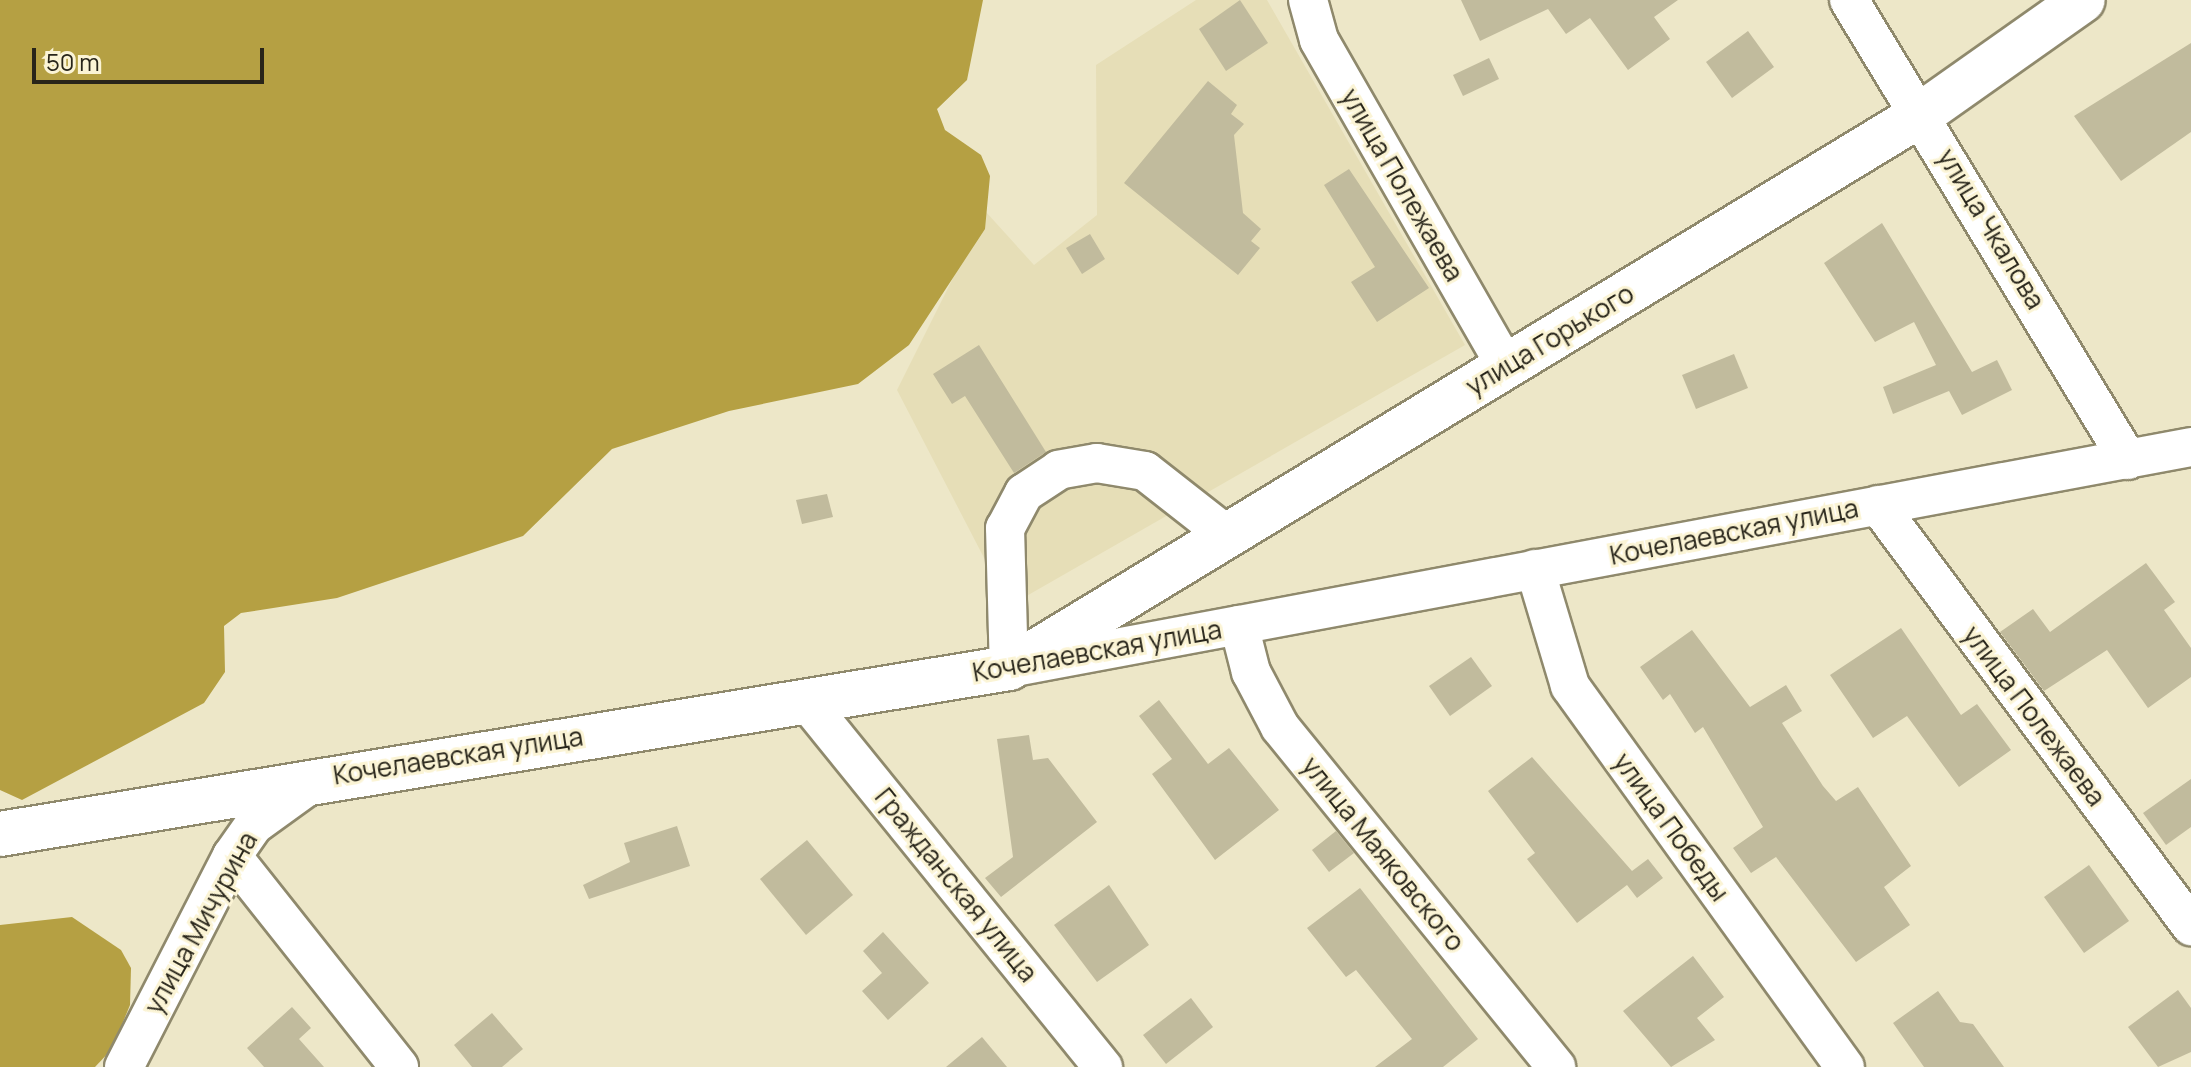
<!DOCTYPE html>
<meta charset="utf-8">
<style>
body{margin:0}
#map{position:relative;width:2191px;height:1067px;overflow:hidden;background:#ede7c8;font-family:Manrope,sans-serif}
div>[style]{position:absolute}
.built>*{inset:0;background:#e6deb7}
.forest>*{inset:0;background:#b5a043}
.building>*{inset:0;background:#c1bb9d}
.roads{filter:drop-shadow(2px 0 #8f896c) drop-shadow(-2px 0 #8f896c) drop-shadow(0 2px #8f896c) drop-shadow(0 -2px #8f896c)}
.minor>*{height:38px;margin:-19px;padding:0 19px;transform-origin:19px;border-radius:19px;background:#fff}
.major>*{height:44px;margin:-22px;padding:0 22px;transform-origin:22px;border-radius:22px;background:#fff}
span{translate:-50% -50%;white-space:nowrap;text-align:center;line-height:1.15;-webkit-text-stroke:6px #fbf4d5;paint-order:stroke}
.street-label{font-size:26px;color:#28251a}
.scale{position:absolute;left:32px;top:48px;width:232px;height:36px;box-sizing:border-box;border:4px solid #28251a;border-top:0;padding-left:10px;font-size:24px;line-height:28px;white-space:nowrap;color:#28251a;-webkit-text-stroke:6px #fbf4d5;paint-order:stroke}
</style>
<div id="map">
<div class="built">
<div style="clip-path:polygon(1196px 0,1267px 0,1465px 345px,1009px 606px,897px 390px,986px 212px,1034px 265px,1097px 215px,1096px 65px)"></div>
</div>
<div class="forest">
<div style="clip-path:polygon(0 0,983px 0,967px 80px,937px 109px,945px 130px,981px 155px,990px 176px,985px 229px,909px 345px,858px 384px,729px 411px,612px 449px,523px 536px,337px 598px,241px 613px,224px 626px,225px 672px,204px 703px,22px 800px,0 790px)"></div>
<div style="clip-path:polygon(72px 917px,121px 950px,131px 968px,130px 1005px,112px 1049px,95px 1067px,0 1067px,0 925px)"></div>
</div>
<div class="building">
<div style="clip-path:polygon(1240px 0,1268px 43px,1226px 71px,1199px 29px)"></div>
<div style="clip-path:polygon(1461px 0,1678px 0,1654px 17px,1670px 39px,1628px 70px,1590px 18px,1566px 34px,1548px 9px,1480px 41px)"></div>
<div style="clip-path:polygon(1748px 31px,1774px 67px,1732px 98px,1706px 62px)"></div>
<div style="clip-path:polygon(2191px 43px,2191px 132px,2121px 181px,2074px 116px)"></div>
<div style="clip-path:polygon(1489px 58px,1499px 79px,1463px 96px,1453px 75px)"></div>
<div style="clip-path:polygon(1208px 81px,1237px 105px,1231px 114px,1244px 124px,1234px 135px,1243px 213px,1261px 229px,1251px 241px,1260px 248px,1238px 275px,1124px 183px)"></div>
<div style="clip-path:polygon(1349px 169px,1429px 288px,1377px 322px,1351px 282px,1375px 267px,1324px 185px)"></div>
<div style="clip-path:polygon(1882px 223px,1972px 372px,1997px 360px,2012px 390px,1962px 415px,1949px 391px,1893px 414px,1883px 387px,1936px 365px,1914px 322px,1875px 342px,1824px 263px)"></div>
<div style="clip-path:polygon(1090px 234px,1105px 259px,1082px 274px,1066px 248px)"></div>
<div style="clip-path:polygon(979px 345px,1046px 452px,1014px 473px,965px 396px,952px 404px,933px 374px)"></div>
<div style="clip-path:polygon(1734px 354px,1748px 388px,1696px 409px,1682px 375px)"></div>
<div style="clip-path:polygon(827px 494px,833px 517px,802px 524px,796px 500px)"></div>
<div style="clip-path:polygon(2146px 563px,2175px 602px,2164px 610px,2191px 648px,2191px 677px,2148px 708px,2107px 650px,2044px 691px,2000px 632px,2033px 609px,2050px 632px)"></div>
<div style="clip-path:polygon(1901px 628px,1961px 715px,1977px 704px,2011px 750px,1959px 787px,1907px 716px,1873px 738px,1830px 675px)"></div>
<div style="clip-path:polygon(1692px 630px,1750px 707px,1786px 685px,1802px 711px,1782px 723px,1823px 786px,1836px 801px,1858px 787px,1911px 866px,1884px 887px,1910px 925px,1856px 962px,1776px 857px,1751px 873px,1733px 848px,1763px 827px,1703px 727px,1695px 733px,1670px 694px,1663px 700px,1640px 667px)"></div>
<div style="clip-path:polygon(1471px 657px,1492px 686px,1450px 716px,1429px 686px)"></div>
<div style="clip-path:polygon(1159px 700px,1208px 764px,1229px 748px,1279px 810px,1215px 860px,1152px 774px,1172px 759px,1139px 716px)"></div>
<div style="clip-path:polygon(1029px 735px,1033px 760px,1048px 758px,1097px 822px,1001px 897px,985px 878px,1013px 857px,997px 739px)"></div>
<div style="clip-path:polygon(1532px 757px,1632px 871px,1648px 859px,1663px 878px,1637px 898px,1627px 885px,1577px 923px,1527px 859px,1535px 853px,1488px 791px)"></div>
<div style="clip-path:polygon(2191px 779px,2191px 827px,2166px 845px,2143px 813px)"></div>
<div style="clip-path:polygon(677px 826px,690px 866px,589px 899px,583px 885px,630px 862px,624px 843px)"></div>
<div style="clip-path:polygon(1336px 831px,1354px 853px,1329px 872px,1312px 850px)"></div>
<div style="clip-path:polygon(807px 840px,853px 895px,806px 935px,760px 879px)"></div>
<div style="clip-path:polygon(2089px 865px,2129px 921px,2084px 953px,2044px 897px)"></div>
<div style="clip-path:polygon(1109px 885px,1149px 945px,1097px 982px,1054px 925px)"></div>
<div style="clip-path:polygon(1360px 888px,1478px 1039px,1443px 1067px,1375px 1067px,1412px 1039px,1356px 970px,1346px 977px,1307px 928px)"></div>
<div style="clip-path:polygon(883px 932px,929px 983px,888px 1020px,862px 991px,882px 973px,863px 951px)"></div>
<div style="clip-path:polygon(1693px 956px,1724px 997px,1697px 1018px,1715px 1040px,1671px 1067px,1623px 1011px)"></div>
<div style="clip-path:polygon(2178px 990px,2191px 1008px,2191px 1052px,2158px 1067px,2128px 1027px)"></div>
<div style="clip-path:polygon(1938px 991px,1960px 1022px,1973px 1024px,2004px 1067px,1924px 1067px,1893px 1023px)"></div>
<div style="clip-path:polygon(1191px 998px,1213px 1027px,1166px 1064px,1143px 1035px)"></div>
<div style="clip-path:polygon(292px 1007px,311px 1028px,299px 1039px,324px 1067px,264px 1067px,247px 1048px)"></div>
<div style="clip-path:polygon(492px 1013px,523px 1049px,502px 1067px,472px 1067px,454px 1045px)"></div>
<div style="clip-path:polygon(982px 1037px,1007px 1067px,946px 1067px)"></div>
</div>
<div class="roads">
<div class="minor">
<div style="left:1308px;top:0;width:41px;rotate:74.6deg"></div>
<div style="left:1319px;top:40px;width:377px;rotate:60.2deg"></div>
<div style="left:1849px;top:0;width:538px;rotate:58.76deg"></div>
<div style="left:1878px;top:505px;width:525px;rotate:53.37deg"></div>
<div style="left:1228px;top:536px;width:105px;rotate:-141.9deg"></div>
<div style="left:1145px;top:471px;width:49px;rotate:-170.5deg"></div>
<div style="left:1097px;top:463px;width:39px;rotate:170deg"></div>
<div style="left:1059px;top:470px;width:42px;rotate:146.7deg"></div>
<div style="left:1024px;top:493px;width:40px;rotate:118deg"></div>
<div style="left:1005px;top:528px;width:140px;rotate:88.4deg"></div>
<div style="left:1009px;top:668px;width:1202px;rotate:-10.59deg"></div>
<div style="left:1535px;top:569px;width:122px;rotate:73.3deg"></div>
<div style="left:1570px;top:686px;width:470px;rotate:54.2deg"></div>
<div style="left:1239px;top:625px;width:49px;rotate:75.7deg"></div>
<div style="left:1251px;top:672px;width:62px;rotate:62.2deg"></div>
<div style="left:1280px;top:727px;width:438px;rotate:50.9deg"></div>
<div style="left:808px;top:703px;width:469px;rotate:51deg"></div>
<div style="left:232px;top:856px;width:269px;rotate:51.6deg"></div>
<div style="left:124px;top:1067px;width:237px;rotate:-62.9deg"></div>
<div style="left:232px;top:856px;width:38px;rotate:-55deg"></div>
<div style="left:254px;top:825px;width:68px;rotate:-36deg"></div>
</div>
<div class="major">
<div style="left:0;top:834px;width:1023px;rotate:-9.34deg"></div>
<div style="left:1009px;top:668px;width:1066px;rotate:-31.26deg"></div>
<div style="left:1920px;top:115px;width:199px;rotate:-35.2deg"></div>
</div>
</div>
<div class="street-label">
<span style="left:1402px;top:185px;rotate:60deg">улица Полежаева</span>
<span style="left:1991px;top:229px;rotate:59deg">улица Чкалова</span>
<span style="left:1550px;top:340px;rotate:-31deg">улица Горького</span>
<span style="left:1734px;top:532px;rotate:-11deg">Кочелаевская улица</span>
<span style="left:1097px;top:651px;rotate:-10deg">Кочелаевская улица</span>
<span style="left:2034px;top:716px;rotate:53deg">улица Полежаева</span>
<span style="left:458px;top:756px;rotate:-9deg">Кочелаевская улица</span>
<span style="left:1671px;top:827px;rotate:54deg">улица Победы</span>
<span style="left:1383px;top:854px;rotate:51deg">улица Маяковского</span>
<span style="left:956px;top:885px;rotate:51deg">Гражданская улица</span>
<span style="left:201px;top:923px;rotate:-61deg">улица Мичурина</span>
</div>
<div class="scale">50 m</div>
</div>
